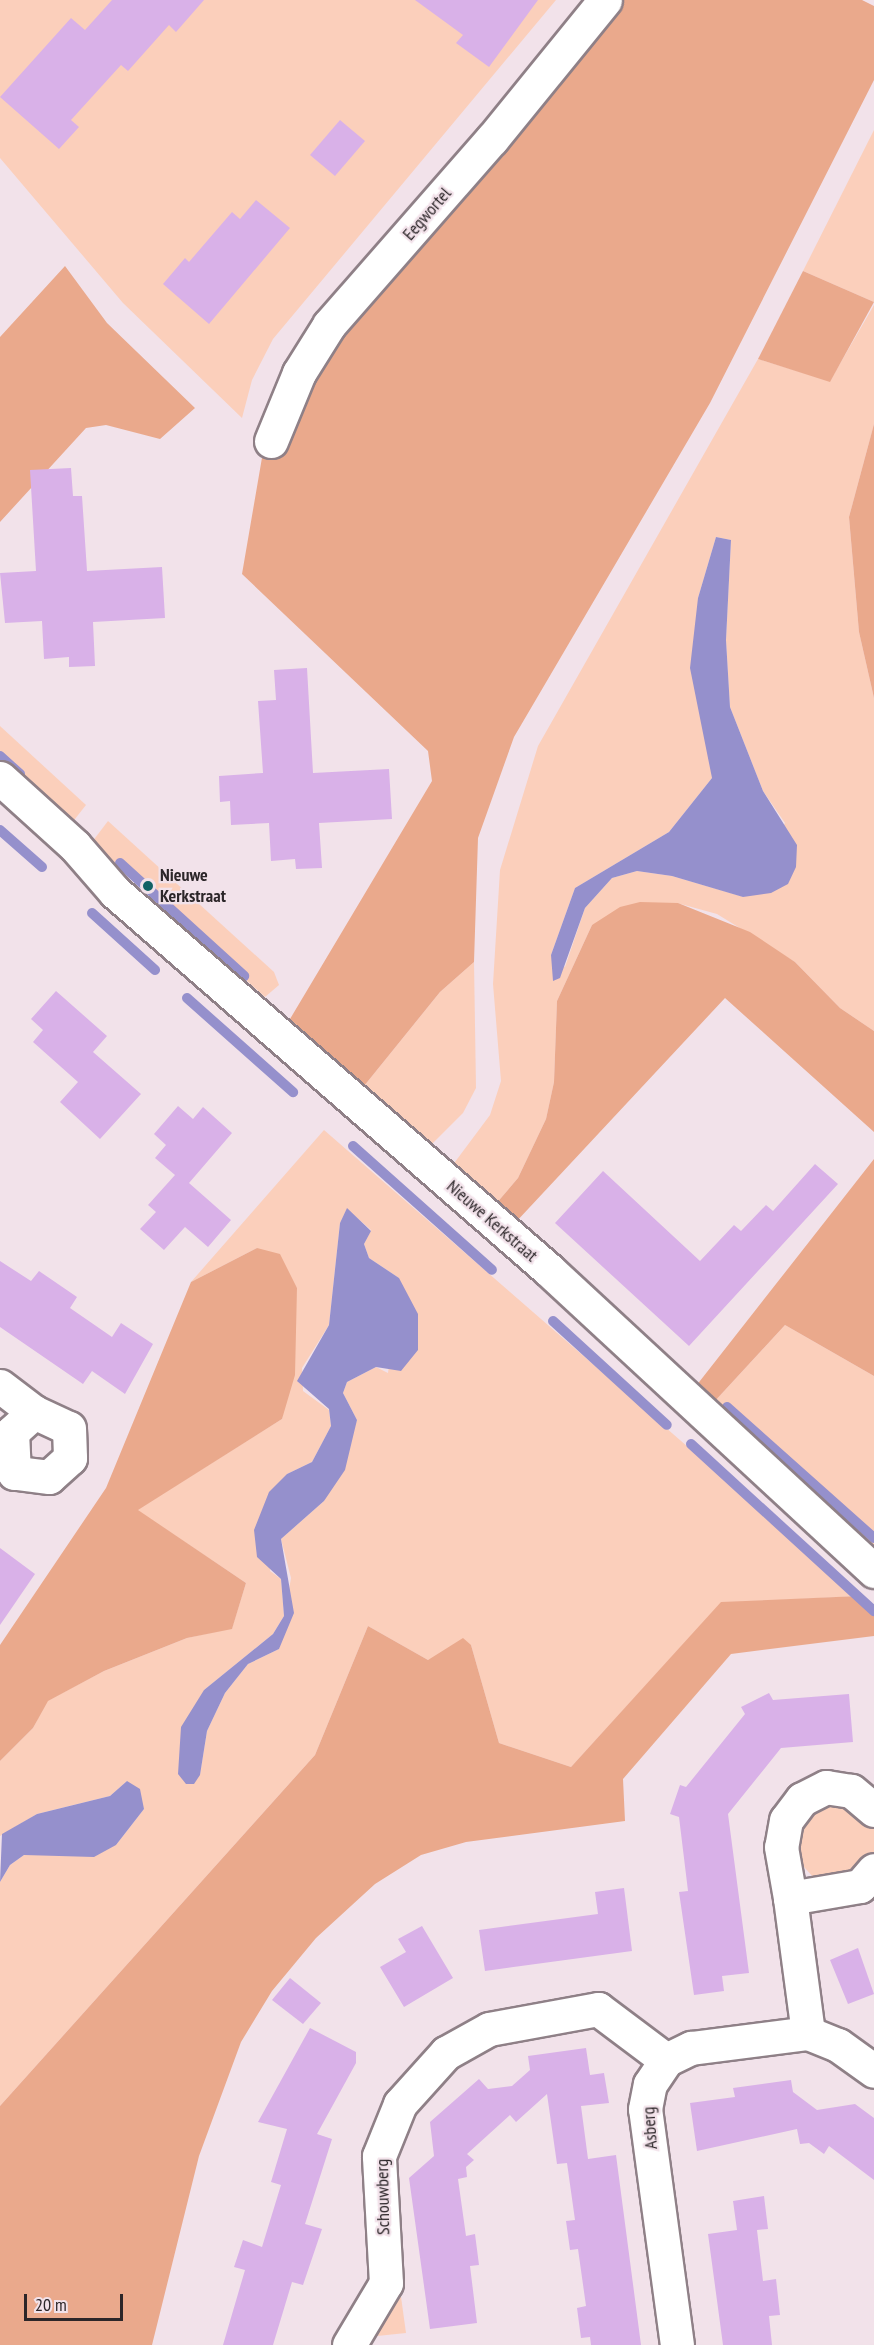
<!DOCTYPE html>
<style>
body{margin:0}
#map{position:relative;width:874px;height:2345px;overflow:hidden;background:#f2e2ea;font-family:"PT Sans Narrow",sans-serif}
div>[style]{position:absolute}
.green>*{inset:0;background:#fbcfbb}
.forest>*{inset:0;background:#eaa98c}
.water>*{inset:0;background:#9590cc}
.stream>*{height:10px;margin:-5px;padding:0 5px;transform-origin:5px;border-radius:5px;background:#9590cc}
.building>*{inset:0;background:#d9b1e8}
.roads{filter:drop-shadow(2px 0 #8f8087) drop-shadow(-2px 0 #8f8087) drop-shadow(0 2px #8f8087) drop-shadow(0 -2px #8f8087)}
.minor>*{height:33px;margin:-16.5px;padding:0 16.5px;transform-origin:16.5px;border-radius:16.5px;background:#fff}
.dots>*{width:16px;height:16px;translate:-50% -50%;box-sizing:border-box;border:3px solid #f2e2ea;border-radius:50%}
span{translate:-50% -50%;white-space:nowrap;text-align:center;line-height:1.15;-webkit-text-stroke:4.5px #f2e2ea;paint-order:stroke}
.street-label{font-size:18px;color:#2c2629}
.poi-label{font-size:18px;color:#2c2629;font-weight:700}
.left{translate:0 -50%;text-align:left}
.scale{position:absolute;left:24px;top:2294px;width:99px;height:27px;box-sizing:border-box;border:3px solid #2c2629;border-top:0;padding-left:8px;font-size:18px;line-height:21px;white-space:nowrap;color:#2c2629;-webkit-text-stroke:4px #f2e2ea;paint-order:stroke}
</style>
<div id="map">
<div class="green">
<div style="clip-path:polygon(0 0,556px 0,273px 339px,252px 380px,242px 418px,123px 303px,0 158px)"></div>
<div style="clip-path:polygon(874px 130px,874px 302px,803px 271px)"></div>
<div style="clip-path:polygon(evenodd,874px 305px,874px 424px,849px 517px,859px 632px,874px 698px,874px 1031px,840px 1008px,795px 962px,717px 914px,677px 903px,592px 925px,557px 1001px,554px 1082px,546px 1119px,518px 1178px,495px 1205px,452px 1166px,490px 1115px,501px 1081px,493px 984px,500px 870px,538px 746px,758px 359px,830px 381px,874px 305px,716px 537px,731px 540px,726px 640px,730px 707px,763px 791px,785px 823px,744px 897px,672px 876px,637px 871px,612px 878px,585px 908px,565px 967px,551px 955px,575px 888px,669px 832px,712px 778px,698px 598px,716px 537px)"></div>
<div style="clip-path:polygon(0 726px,86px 805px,71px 824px,0 762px)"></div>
<div style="clip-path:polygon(108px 821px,274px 972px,279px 985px,265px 997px,92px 842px)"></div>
<div style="clip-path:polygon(474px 962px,476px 1088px,463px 1113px,430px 1146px,364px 1086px,440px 992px)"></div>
<div style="clip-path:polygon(evenodd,324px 1130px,859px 1596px,721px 1603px,571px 1767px,499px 1743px,471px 1645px,428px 1660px,368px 1626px,315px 1755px,0 2106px,0 1882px,10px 1865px,24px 1855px,116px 1845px,144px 1809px,127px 1781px,110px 1796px,37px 1814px,0 1836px,0 1761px,33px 1728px,47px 1701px,104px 1671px,187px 1638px,232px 1628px,246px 1583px,137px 1510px,282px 1419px,297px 1288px,257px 1248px,191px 1282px,324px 1130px,347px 1209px,371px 1230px,364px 1244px,369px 1258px,399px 1278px,388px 1373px,376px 1367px,347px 1382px,343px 1393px,357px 1420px,324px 1501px,281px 1539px,291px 1578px,279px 1649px,248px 1664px,225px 1693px,207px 1731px,200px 1775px,204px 1690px,273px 1634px,284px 1616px,281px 1579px,270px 1571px,287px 1474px,312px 1462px,331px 1426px,329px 1410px,303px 1391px,302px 1368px,329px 1325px,340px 1223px,347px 1209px)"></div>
<div style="clip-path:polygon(785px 1325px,874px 1376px,874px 1546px,714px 1402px)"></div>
<div style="clip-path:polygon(820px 1797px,874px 1818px,874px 1859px,868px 1869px,814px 1878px,795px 1857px,792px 1828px)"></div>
<div style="clip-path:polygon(398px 2275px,406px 2333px,377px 2336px,372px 2333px)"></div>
</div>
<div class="forest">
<div style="clip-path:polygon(617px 0,862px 0,874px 6px,874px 80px,710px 403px,514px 737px,478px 838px,474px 962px,440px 992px,364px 1086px,290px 1019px,432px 781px,428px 751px,242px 574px,264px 446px,277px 404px)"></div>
<div style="clip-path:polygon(65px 266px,107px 323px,195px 408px,160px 439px,106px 425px,86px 428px,0 522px,0 337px)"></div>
<div style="clip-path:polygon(803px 271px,874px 302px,830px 382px,758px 359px)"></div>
<div style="clip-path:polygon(874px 424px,874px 698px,859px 632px,849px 517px)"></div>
<div style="clip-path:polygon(640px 902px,678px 903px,750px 932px,795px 962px,840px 1008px,874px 1031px,874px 1132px,725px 998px,515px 1223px,495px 1205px,518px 1178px,546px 1119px,554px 1082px,557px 1001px,592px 925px,620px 907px)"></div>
<div style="clip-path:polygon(874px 1159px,874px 1376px,785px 1325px,714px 1402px,696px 1386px)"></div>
<div style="clip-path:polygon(257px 1248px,280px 1254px,297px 1288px,295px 1375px,282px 1419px,138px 1510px,246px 1583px,232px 1629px,187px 1638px,104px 1671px,48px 1701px,33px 1728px,0 1761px,0 1645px,106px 1488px,191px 1282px)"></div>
<div style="clip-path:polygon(859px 1596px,874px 1609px,874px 1636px,731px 1654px,623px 1779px,625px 1821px,466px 1842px,421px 1855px,375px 1884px,316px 1938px,272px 1991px,241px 2042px,199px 2156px,152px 2345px,0 2345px,0 2106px,315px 1755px,368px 1626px,428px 1660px,463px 1638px,471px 1645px,499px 1743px,571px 1767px,721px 1602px)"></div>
</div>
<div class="water">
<div style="clip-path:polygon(716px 537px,731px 540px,726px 640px,730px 707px,763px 791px,797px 845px,796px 867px,788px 884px,771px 893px,743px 897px,672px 876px,637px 871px,612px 878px,585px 908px,560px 978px,553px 981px,551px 955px,575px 888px,669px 832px,712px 778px,690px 668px,698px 598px)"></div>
<div style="clip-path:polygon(347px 1208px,371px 1231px,364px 1244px,369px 1258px,399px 1278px,418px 1314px,418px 1350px,401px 1371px,376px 1367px,347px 1382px,343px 1393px,357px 1420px,345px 1470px,324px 1501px,281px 1539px,294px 1613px,279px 1649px,248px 1664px,225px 1693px,207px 1731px,200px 1775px,194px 1784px,186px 1784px,178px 1774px,181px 1727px,204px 1690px,273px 1634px,284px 1616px,281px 1579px,257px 1557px,254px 1530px,269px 1492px,287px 1474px,312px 1462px,331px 1426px,329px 1409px,297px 1381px,329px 1325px,340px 1223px)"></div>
<div style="clip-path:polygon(127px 1781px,140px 1789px,144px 1809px,116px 1845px,94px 1857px,24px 1855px,10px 1865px,0 1882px,2px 1834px,37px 1814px,110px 1796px)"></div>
</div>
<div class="stream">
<div style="left:0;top:756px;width:27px;rotate:42deg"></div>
<div style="left:0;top:830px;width:56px;rotate:41.4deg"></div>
<div style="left:120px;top:863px;width:168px;rotate:42.3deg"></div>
<div style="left:92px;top:913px;width:85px;rotate:42.1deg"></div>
<div style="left:187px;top:998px;width:142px;rotate:41.6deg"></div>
<div style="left:353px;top:1146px;width:186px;rotate:41.7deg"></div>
<div style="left:553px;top:1321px;width:154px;rotate:42.4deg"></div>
<div style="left:727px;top:1407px;width:197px;rotate:41.7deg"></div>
<div style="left:691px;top:1444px;width:248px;rotate:42.4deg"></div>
</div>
<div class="building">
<div style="clip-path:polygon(112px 0,204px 0,176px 32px,169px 25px,128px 71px,121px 65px,71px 120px,79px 127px,59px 149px,0 97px,71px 18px,85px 30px)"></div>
<div style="clip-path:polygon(415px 0,538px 0,489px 67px,456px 43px,463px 35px)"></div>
<div style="clip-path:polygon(340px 120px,365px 141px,335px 176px,310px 155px)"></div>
<div style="clip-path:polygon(256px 200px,290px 228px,209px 324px,163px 284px,185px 258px,189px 262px,232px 212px,240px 219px)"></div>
<div style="clip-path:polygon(71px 468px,73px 496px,82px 496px,87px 571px,162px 567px,165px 618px,93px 622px,95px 666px,69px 667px,69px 657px,44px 659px,42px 621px,5px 623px,0 573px,36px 571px,30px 470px)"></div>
<div style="clip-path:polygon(307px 668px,313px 773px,389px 769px,392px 819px,319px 823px,322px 868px,296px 869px,295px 859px,271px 861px,269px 823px,231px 825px,230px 801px,220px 802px,219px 776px,263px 773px,258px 701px,276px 700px,274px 670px)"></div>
<div style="clip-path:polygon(56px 991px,107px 1036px,93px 1052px,141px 1094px,100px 1139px,60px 1102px,78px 1082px,33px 1042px,43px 1030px,31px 1019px)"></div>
<div style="clip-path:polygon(178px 1106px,193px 1119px,203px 1107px,232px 1133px,189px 1183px,231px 1220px,208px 1247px,185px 1227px,164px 1250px,140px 1229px,156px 1212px,148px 1205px,175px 1175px,155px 1158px,166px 1145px,154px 1134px)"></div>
<div style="clip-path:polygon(815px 1164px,838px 1184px,689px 1346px,555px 1223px,603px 1171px,700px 1261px,734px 1225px,741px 1231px,766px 1205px,773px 1211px)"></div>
<div style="clip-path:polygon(0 1261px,31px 1281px,39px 1271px,77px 1297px,70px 1308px,112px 1337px,121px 1323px,153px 1344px,125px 1394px,92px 1371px,83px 1384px,0 1327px)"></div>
<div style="clip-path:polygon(0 1548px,35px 1574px,0 1625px)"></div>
<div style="clip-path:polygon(769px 1693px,773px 1700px,849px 1694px,853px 1742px,781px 1748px,728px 1814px,749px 1973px,722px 1976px,724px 1991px,694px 1995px,679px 1892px,688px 1891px,679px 1817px,670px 1814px,680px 1785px,686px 1787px,745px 1714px,741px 1707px)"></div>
<div style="clip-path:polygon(624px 1888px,632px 1951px,485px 1971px,479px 1930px,598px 1914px,595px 1892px)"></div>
<div style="clip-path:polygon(422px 1926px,453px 1978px,404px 2007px,380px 1967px,406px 1952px,398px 1939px)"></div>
<div style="clip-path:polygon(858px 1948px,874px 1994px,848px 2004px,830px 1960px)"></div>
<div style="clip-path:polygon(290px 1978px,321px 2003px,303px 2024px,272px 2000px)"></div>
<div style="clip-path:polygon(310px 2028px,356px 2052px,356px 2063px,317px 2134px,332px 2139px,305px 2224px,322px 2229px,303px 2285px,292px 2282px,273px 2345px,223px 2345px,245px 2270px,234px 2267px,243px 2240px,262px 2247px,281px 2185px,271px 2182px,287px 2129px,258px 2122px)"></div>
<div style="clip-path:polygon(586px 2048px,590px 2075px,604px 2073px,609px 2103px,581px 2106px,588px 2159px,616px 2155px,641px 2345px,591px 2345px,590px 2337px,581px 2338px,577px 2308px,586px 2306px,578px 2249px,570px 2250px,566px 2221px,575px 2220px,567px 2163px,557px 2164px,547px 2094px,516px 2122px,510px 2115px,467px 2154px,474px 2160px,466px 2167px,467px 2177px,458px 2179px,466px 2236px,475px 2234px,479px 2265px,470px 2266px,477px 2323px,430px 2329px,409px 2178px,434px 2156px,430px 2122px,479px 2079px,488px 2089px,512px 2086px,530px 2070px,528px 2056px)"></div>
<div style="clip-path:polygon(791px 2080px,793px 2092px,817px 2110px,855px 2104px,874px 2118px,874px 2180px,829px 2146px,824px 2154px,809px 2143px,800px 2144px,797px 2129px,697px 2151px,690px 2103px,735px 2097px,733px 2088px)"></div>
<div style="clip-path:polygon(764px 2196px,768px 2229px,757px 2230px,763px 2281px,776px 2279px,780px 2315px,769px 2316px,772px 2345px,723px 2345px,708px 2234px,737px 2230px,733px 2201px)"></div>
</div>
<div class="roads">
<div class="minor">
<div style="left:271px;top:441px;width:74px;rotate:-67.6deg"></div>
<div style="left:299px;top:373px;width:57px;rotate:-58deg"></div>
<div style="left:329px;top:325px;width:247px;rotate:-48.8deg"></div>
<div style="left:492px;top:139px;width:179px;rotate:-50.9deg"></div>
<div style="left:0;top:778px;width:101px;rotate:42.2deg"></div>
<div style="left:75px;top:846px;width:61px;rotate:49deg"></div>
<div style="left:115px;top:892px;width:576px;rotate:41.05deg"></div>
<div style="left:549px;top:1270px;width:443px;rotate:42.8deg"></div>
<div style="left:0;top:1386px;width:43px;rotate:37.4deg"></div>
<div style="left:34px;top:1412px;width:38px;rotate:25deg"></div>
<div style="left:69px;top:1428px;width:30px;rotate:88deg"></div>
<div style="left:70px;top:1458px;width:28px;rotate:138deg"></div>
<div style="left:49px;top:1477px;width:35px;rotate:-173deg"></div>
<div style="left:14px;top:1473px;width:41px;rotate:-92.8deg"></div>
<div style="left:12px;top:1432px;width:30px;rotate:-42deg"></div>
<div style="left:874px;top:1810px;width:30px;rotate:-140deg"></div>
<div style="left:851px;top:1791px;width:25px;rotate:-171deg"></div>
<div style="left:826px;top:1787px;width:27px;rotate:153deg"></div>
<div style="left:802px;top:1799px;width:26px;rotate:127deg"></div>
<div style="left:786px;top:1820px;width:27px;rotate:100deg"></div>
<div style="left:781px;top:1847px;width:52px;rotate:80deg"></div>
<div style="left:790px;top:1898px;width:71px;rotate:-9.7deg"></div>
<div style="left:860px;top:1886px;width:21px;rotate:-49deg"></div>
<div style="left:790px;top:1898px;width:136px;rotate:82.4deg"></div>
<div style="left:349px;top:2345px;width:72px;rotate:-59.2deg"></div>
<div style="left:386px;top:2283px;width:127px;rotate:-93.2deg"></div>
<div style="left:379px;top:2156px;width:56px;rotate:-68deg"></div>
<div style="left:400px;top:2104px;width:69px;rotate:-48deg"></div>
<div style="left:446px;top:2053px;width:49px;rotate:-29.2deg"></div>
<div style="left:489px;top:2029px;width:111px;rotate:-10.4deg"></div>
<div style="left:598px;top:2009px;width:85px;rotate:36.9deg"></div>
<div style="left:677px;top:2345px;width:238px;rotate:-97.7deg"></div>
<div style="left:645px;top:2109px;width:25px;rotate:-79deg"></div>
<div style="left:650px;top:2084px;width:29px;rotate:-56deg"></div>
<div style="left:666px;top:2060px;width:28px;rotate:-26deg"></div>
<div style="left:691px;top:2048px;width:118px;rotate:-7.3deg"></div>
<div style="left:808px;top:2033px;width:32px;rotate:22deg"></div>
<div style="left:838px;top:2045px;width:44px;rotate:35.8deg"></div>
</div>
</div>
<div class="dots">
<div style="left:148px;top:886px;background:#116265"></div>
</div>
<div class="street-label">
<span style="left:427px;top:214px;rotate:-49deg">Eegwortel</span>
<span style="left:492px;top:1221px;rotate:41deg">Nieuwe Kerkstraat</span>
<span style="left:650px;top:2128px;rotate:-94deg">Asberg</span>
<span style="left:383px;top:2197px;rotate:-91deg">Schouwberg</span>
</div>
<div class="poi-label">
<span class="left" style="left:160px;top:886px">Nieuwe<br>Kerkstraat</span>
</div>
<div class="scale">20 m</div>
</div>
